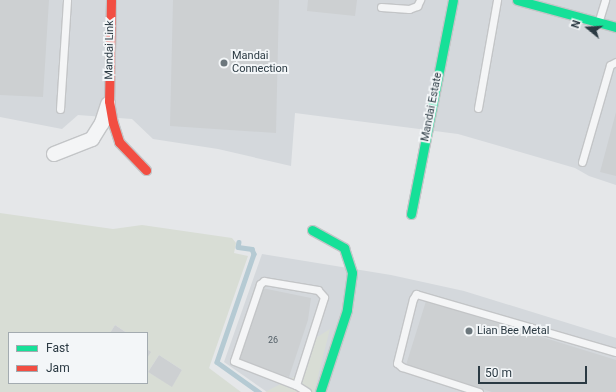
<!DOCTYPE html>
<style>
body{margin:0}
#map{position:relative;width:616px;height:392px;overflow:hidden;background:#e5e7e9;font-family:Roboto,sans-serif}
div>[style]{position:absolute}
.built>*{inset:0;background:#d4d8dc}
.green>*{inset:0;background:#d8ddd5}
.stream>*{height:4.5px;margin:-2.25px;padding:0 2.25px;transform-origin:2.25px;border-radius:2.25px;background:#b5cad3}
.building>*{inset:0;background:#cdd0d2}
.roads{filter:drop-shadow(1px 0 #c3c5c7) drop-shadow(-1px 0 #c3c5c7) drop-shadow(0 1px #c3c5c7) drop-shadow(0 -1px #c3c5c7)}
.lane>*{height:7px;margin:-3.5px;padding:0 3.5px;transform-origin:3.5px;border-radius:3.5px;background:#f4f5f6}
.street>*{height:14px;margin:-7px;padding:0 7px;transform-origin:7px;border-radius:7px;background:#f4f5f6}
.fast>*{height:9px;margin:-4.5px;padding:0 4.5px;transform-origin:4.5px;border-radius:4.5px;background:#16e098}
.jam>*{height:9px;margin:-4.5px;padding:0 4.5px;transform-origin:4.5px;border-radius:4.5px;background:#f24e42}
.dots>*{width:11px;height:11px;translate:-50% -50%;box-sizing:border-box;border:2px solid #f3f6f8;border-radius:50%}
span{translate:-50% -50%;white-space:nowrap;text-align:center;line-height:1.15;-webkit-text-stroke:4px #f3f6f8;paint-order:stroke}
.number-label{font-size:9px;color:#546068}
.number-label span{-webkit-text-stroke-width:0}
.street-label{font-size:11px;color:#2b3a43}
.poi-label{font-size:11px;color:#2b3a43}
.left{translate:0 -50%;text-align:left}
.legend{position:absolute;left:8px;top:332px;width:140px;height:52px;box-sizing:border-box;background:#f3f6f8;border:1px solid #a3abb0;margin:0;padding:5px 7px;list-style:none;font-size:12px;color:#2b3a43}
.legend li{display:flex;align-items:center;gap:8px;height:20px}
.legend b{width:20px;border:1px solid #a3abb0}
.north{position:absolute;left:568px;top:8px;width:40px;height:40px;-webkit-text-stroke:3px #f3f6f8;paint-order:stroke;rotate:288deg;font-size:11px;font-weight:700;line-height:16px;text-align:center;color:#2b3a43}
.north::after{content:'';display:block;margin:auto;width:14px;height:18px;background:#2b3a43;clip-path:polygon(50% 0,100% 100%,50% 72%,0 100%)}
.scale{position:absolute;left:478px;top:366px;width:109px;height:18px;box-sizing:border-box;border:2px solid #2b3a43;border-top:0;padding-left:5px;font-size:12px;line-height:14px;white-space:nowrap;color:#2b3a43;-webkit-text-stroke:3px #f3f6f8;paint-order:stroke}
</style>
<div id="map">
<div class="built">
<div style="clip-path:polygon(0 0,616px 0,616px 185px,589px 176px,575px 168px,458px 134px,295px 113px,291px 166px,218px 149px,153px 139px,132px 119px,78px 115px,62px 129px,0 117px)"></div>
<div style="clip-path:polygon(262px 254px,391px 275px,464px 291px,616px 338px,616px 392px,267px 392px,224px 362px)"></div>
</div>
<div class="green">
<div style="clip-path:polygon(evenodd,0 213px,113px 229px,142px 225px,232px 238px,236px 243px,234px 253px,248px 256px,209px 368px,241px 392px,0 392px,0 213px,115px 325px,127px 333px,147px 333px,147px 383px,9px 383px,9px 333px,110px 333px,115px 325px,0 213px,159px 355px,182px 370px,172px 386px,148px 372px,159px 355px)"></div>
<div style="clip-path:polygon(330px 329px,314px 392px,265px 392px,296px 376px,306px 344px)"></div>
</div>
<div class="stream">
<div style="left:239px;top:242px;width:5px;rotate:101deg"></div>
<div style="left:238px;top:247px;width:14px;rotate:8deg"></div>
<div style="left:252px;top:249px;width:5px;rotate:68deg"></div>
<div style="left:254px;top:254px;width:114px;rotate:108.9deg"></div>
<div style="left:217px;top:362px;width:52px;rotate:35.5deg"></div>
</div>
<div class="building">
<div style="clip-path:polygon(0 0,49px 0,43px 97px,0 95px)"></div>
<div style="clip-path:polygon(173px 0,279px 0,276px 133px,170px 126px)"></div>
<div style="clip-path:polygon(308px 0,357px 0,355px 16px,307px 11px)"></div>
<div style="clip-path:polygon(616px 112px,616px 176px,600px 172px)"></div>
<div style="clip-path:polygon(262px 288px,311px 298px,308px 320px,289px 377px,237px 360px)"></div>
<div style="clip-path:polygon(426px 301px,616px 360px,616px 392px,492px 392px,406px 365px)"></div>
<div style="clip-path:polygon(115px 325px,127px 333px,110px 333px)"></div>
<div style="clip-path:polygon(147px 349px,151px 352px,147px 358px)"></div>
<div style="clip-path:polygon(159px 355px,182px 370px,172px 387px,148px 372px)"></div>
</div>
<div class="roads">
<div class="lane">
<div style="left:381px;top:7px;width:28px;rotate:4deg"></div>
<div style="left:409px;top:9px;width:9px;rotate:-21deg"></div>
<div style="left:417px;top:6px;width:7px;rotate:-63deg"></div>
<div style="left:599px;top:20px;width:21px;rotate:-73deg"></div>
<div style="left:478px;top:108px;width:110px;rotate:-80deg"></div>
<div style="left:60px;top:109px;width:109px;rotate:-86.3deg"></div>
<div style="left:582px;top:162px;width:101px;rotate:-73.9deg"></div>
<div style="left:610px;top:65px;width:7px;rotate:-27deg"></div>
<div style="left:296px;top:385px;width:92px;rotate:-72.3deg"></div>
<div style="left:324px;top:297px;width:9px;rotate:-131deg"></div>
<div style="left:318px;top:290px;width:55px;rotate:-170.5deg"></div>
<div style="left:264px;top:281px;width:5px;rotate:143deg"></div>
<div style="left:260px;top:284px;width:81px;rotate:108.7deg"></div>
<div style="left:234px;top:361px;width:66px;rotate:21.2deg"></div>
<div style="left:296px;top:385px;width:13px;rotate:32deg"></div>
<div style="left:479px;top:392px;width:81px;rotate:-162deg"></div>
<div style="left:402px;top:367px;width:6px;rotate:-141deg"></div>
<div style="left:397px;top:363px;width:66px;rotate:-76deg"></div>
<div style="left:413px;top:299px;width:6px;rotate:-59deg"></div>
<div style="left:416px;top:294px;width:208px;rotate:16.2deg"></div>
</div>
<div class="street">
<div style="left:54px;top:154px;width:41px;rotate:-21.5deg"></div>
<div style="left:92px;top:139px;width:19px;rotate:-58deg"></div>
<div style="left:102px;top:123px;width:20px;rotate:-72deg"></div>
</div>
<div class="fast">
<div style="left:517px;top:0;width:103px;rotate:15.3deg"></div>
<div style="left:411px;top:214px;width:218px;rotate:-78.9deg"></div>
<div style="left:312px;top:230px;width:37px;rotate:29deg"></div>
<div style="left:344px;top:248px;width:26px;rotate:72deg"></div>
<div style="left:352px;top:273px;width:37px;rotate:98deg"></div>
<div style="left:347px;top:310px;width:86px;rotate:108.2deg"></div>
</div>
<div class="jam">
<div style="left:111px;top:0;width:101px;rotate:91.1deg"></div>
<div style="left:109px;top:101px;width:22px;rotate:80deg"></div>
<div style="left:113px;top:123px;width:20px;rotate:72deg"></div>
<div style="left:119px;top:142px;width:39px;rotate:46deg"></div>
</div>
</div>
<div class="dots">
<div style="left:224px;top:63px;background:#6c777d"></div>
<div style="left:469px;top:331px;background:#6c777d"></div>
</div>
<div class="number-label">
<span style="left:273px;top:340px">26</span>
</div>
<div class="street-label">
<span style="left:110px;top:50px;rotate:-89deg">Mandai Link</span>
<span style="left:432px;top:107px;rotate:-79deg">Mandai Estate</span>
</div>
<div class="poi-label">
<span class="left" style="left:232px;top:63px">Mandai<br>Connection</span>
<span class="left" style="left:477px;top:331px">Lian Bee Metal</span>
</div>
<ul class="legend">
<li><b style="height:5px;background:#16e098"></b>Fast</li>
<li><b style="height:5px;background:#f24e42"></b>Jam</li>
</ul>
<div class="north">N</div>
<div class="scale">50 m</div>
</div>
